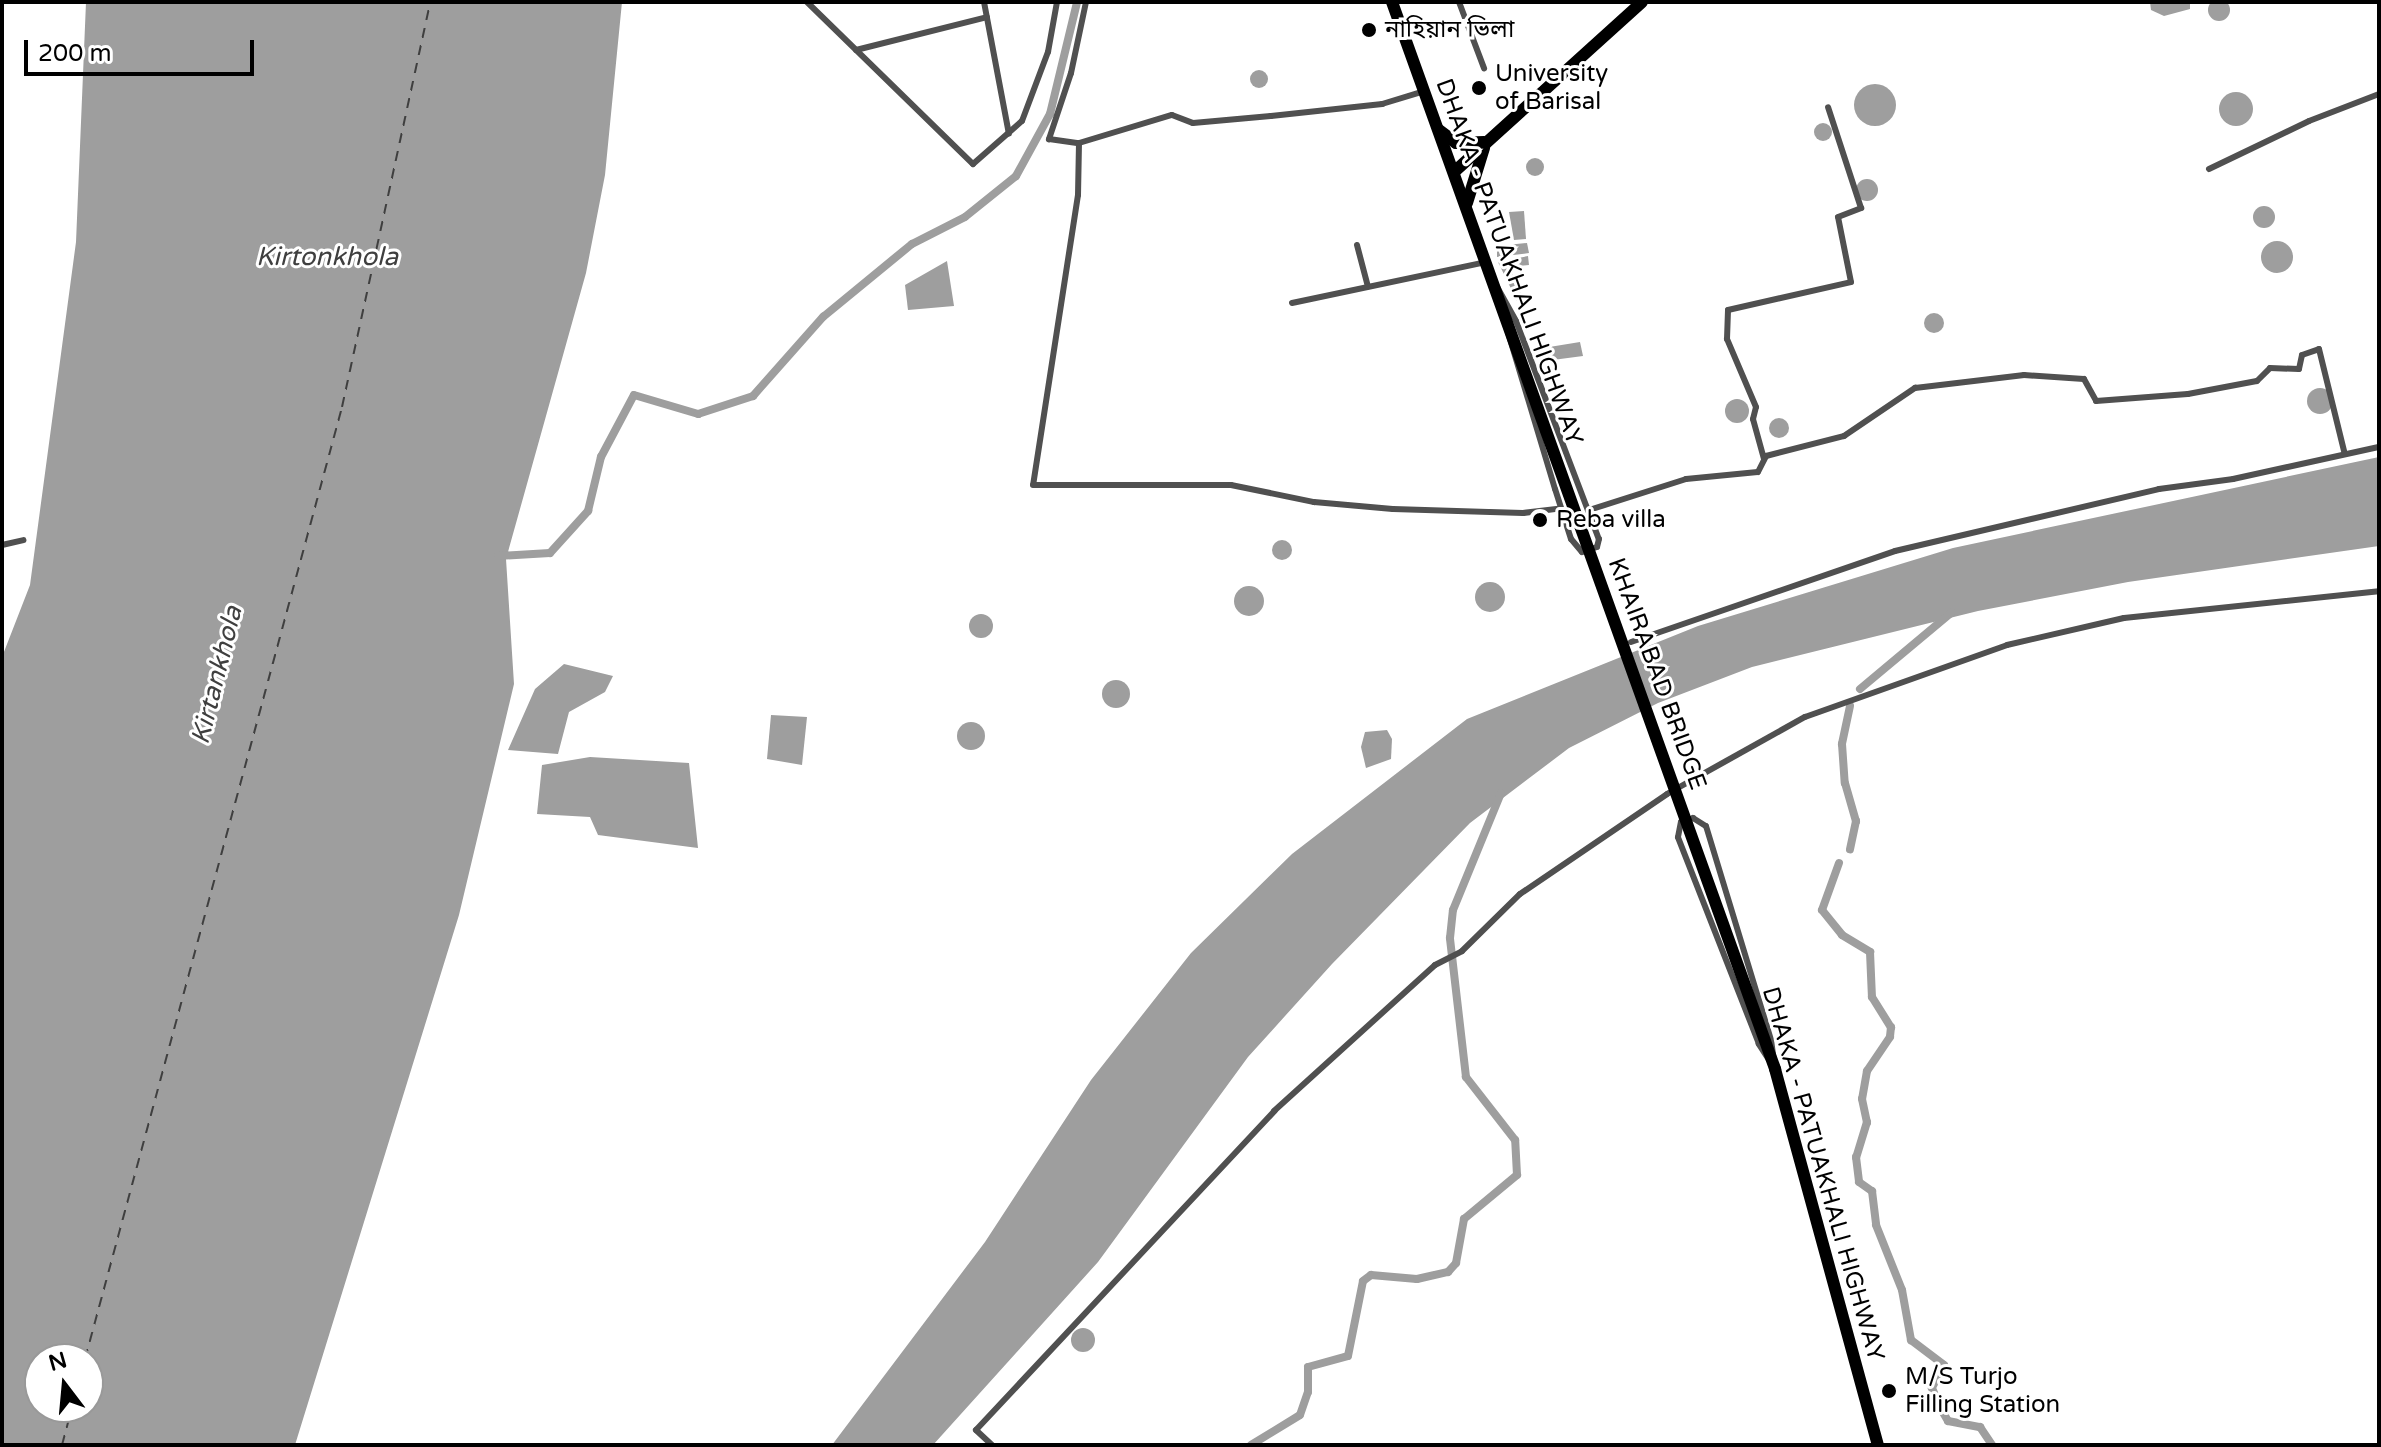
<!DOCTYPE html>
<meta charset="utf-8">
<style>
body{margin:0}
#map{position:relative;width:2381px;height:1447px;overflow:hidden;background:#fff;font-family:"Varela Round","Noto Sans Bengali",sans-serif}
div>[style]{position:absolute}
.water>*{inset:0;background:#9e9e9e}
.round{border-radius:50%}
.canal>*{height:8px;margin:-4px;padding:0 4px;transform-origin:4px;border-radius:4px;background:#9e9e9e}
.ferry>*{height:2px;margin-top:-1px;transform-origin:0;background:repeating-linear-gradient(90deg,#3f3f3f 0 10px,transparent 0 18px)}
.street>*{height:6px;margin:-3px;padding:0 3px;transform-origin:3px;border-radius:3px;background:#505050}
.highway>*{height:12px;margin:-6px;padding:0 6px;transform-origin:6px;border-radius:6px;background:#000}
.dots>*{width:22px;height:22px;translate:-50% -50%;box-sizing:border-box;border:4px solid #fff;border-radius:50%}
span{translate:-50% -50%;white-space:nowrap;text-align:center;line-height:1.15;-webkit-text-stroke:6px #fff;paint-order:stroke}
.poi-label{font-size:24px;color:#000}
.left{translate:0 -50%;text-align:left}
.street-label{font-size:24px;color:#000}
.water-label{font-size:26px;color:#3f3f3f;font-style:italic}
.frame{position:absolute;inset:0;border:4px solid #000;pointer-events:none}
.north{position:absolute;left:24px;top:1343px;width:80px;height:80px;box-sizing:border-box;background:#fff;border:2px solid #999;border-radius:50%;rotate:344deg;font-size:22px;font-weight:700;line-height:32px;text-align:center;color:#000}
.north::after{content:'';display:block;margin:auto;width:28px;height:36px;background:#000;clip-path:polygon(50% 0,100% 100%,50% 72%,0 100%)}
.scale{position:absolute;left:24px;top:40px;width:230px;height:36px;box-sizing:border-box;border:4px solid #000;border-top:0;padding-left:10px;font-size:24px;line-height:28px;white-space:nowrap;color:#000;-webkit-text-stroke:6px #fff;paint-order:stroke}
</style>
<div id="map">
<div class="water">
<div class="round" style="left:2208px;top:-1px;width:22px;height:22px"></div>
<div style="clip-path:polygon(evenodd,86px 2px,622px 2px,605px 175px,586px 273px,506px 559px,514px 684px,459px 915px,295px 1445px,2px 1445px,2px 657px,30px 585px,76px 242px,86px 2px,40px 1359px,88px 1359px,88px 1407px,40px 1407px,40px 1359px)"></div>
<div style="clip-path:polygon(2150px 2px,2190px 2px,2190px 9px,2164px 16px,2151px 10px)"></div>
<div class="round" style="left:1250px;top:70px;width:18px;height:18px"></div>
<div class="round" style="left:1854px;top:84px;width:42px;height:42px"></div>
<div class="round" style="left:2219px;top:92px;width:34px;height:34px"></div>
<div class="round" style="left:1814px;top:123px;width:18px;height:18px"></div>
<div class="round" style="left:1526px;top:158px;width:18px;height:18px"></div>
<div class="round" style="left:1856px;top:179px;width:22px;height:22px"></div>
<div class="round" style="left:2253px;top:206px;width:22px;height:22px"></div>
<div style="clip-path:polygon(1524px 211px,1526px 239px,1514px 240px,1509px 212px)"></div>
<div class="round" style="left:2261px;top:241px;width:32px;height:32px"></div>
<div style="clip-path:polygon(1527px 243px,1529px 253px,1497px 257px,1497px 246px)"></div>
<div style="clip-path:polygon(1528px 256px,1529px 265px,1510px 267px,1523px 298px,1517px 301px,1498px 262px)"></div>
<div style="clip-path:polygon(947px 261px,954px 306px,908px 310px,905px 285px)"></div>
<div class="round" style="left:1924px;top:313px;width:20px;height:20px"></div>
<div style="clip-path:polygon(1580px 342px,1583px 356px,1545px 361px,1537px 349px)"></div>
<div class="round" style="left:2307px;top:388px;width:26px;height:26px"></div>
<div class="round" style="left:1725px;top:399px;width:24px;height:24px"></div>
<div class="round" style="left:1769px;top:418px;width:20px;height:20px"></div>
<div style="clip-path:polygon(2379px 457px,2379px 546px,2128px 582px,1978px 611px,1752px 667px,1658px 703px,1569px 748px,1470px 823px,1332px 964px,1248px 1057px,1098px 1262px,933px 1445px,832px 1445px,985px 1242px,1091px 1080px,1191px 953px,1292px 854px,1467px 719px,1698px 626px,1953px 548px)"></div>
<div class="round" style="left:1272px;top:540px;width:20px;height:20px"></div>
<div class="round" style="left:1475px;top:582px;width:30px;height:30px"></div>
<div class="round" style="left:1234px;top:586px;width:30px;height:30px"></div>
<div class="round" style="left:969px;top:614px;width:24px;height:24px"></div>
<div style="clip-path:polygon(564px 664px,613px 676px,605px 692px,569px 712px,558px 754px,508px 750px,535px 689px)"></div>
<div class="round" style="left:1102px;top:680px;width:28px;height:28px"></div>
<div style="clip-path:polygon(771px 715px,807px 717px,802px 765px,767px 759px)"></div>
<div class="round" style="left:957px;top:722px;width:28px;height:28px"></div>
<div style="clip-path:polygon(1387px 730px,1392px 739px,1391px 759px,1366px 768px,1361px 747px,1365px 732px)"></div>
<div style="clip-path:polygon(590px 757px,689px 763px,698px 848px,598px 835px,590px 817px,537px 814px,542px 765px)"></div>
<div class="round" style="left:1071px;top:1328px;width:24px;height:24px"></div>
</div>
<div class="canal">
<div style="left:498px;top:556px;width:52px;rotate:-3.3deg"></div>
<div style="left:550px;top:553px;width:57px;rotate:-47.9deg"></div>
<div style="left:588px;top:511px;width:56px;rotate:-76.5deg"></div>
<div style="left:601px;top:457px;width:70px;rotate:-62deg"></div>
<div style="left:634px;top:395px;width:67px;rotate:16.5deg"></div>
<div style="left:698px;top:414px;width:58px;rotate:-18.1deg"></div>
<div style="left:753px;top:396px;width:106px;rotate:-48.5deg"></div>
<div style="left:823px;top:317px;width:115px;rotate:-39.4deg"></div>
<div style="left:912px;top:244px;width:59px;rotate:-27deg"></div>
<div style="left:965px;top:217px;width:65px;rotate:-38.8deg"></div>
<div style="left:1016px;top:176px;width:71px;rotate:-61.3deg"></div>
<div style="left:1050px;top:114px;width:115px;rotate:-76.4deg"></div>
<div style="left:1860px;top:689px;width:119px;rotate:-39.9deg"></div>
<div style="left:1850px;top:706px;width:39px;rotate:102deg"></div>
<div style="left:1842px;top:744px;width:39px;rotate:86deg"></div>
<div style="left:1845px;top:783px;width:40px;rotate:74deg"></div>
<div style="left:1856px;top:821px;width:29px;rotate:102deg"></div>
<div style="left:1839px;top:863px;width:50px;rotate:109.9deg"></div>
<div style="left:1822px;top:910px;width:32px;rotate:51deg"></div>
<div style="left:1842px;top:935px;width:33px;rotate:31deg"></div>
<div style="left:1870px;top:952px;width:45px;rotate:87.5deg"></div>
<div style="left:1872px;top:997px;width:36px;rotate:58deg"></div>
<div style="left:1891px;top:1027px;width:10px;rotate:96deg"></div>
<div style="left:1890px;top:1037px;width:41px;rotate:124.1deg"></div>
<div style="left:1867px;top:1071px;width:28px;rotate:100deg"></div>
<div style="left:1862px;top:1099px;width:24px;rotate:78deg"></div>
<div style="left:1867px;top:1122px;width:37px;rotate:107deg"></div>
<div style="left:1856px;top:1157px;width:25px;rotate:83deg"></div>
<div style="left:1859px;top:1182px;width:16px;rotate:35deg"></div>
<div style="left:1872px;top:1191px;width:34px;rotate:83deg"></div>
<div style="left:1876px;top:1225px;width:70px;rotate:68.2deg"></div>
<div style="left:1902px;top:1290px;width:51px;rotate:79.8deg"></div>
<div style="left:1911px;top:1340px;width:41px;rotate:37.1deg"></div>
<div style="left:1944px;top:1365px;width:26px;rotate:118deg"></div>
<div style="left:1932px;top:1388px;width:23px;rotate:67deg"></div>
<div style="left:1941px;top:1409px;width:14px;rotate:60deg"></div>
<div style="left:1948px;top:1421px;width:33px;rotate:11deg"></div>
<div style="left:1980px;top:1427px;width:22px;rotate:56deg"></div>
<div style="left:1251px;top:1445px;width:57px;rotate:-31.5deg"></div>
<div style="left:1300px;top:1415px;width:24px;rotate:-71deg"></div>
<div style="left:1308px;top:1392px;width:25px;rotate:-90deg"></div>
<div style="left:1308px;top:1367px;width:41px;rotate:-15.4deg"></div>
<div style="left:1348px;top:1356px;width:76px;rotate:-78.7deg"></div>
<div style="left:1363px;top:1281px;width:10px;rotate:-37deg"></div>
<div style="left:1371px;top:1275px;width:46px;rotate:5deg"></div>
<div style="left:1417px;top:1279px;width:32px;rotate:-13deg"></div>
<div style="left:1448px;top:1272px;width:12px;rotate:-48deg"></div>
<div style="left:1456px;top:1263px;width:45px;rotate:-79.7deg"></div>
<div style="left:1464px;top:1219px;width:69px;rotate:-39.7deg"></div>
<div style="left:1517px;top:1175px;width:35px;rotate:-93deg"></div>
<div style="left:1515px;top:1140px;width:80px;rotate:-127.9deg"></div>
<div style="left:1466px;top:1077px;width:140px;rotate:-96.6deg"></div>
<div style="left:1450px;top:938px;width:28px;rotate:-84deg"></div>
<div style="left:1453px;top:910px;width:126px;rotate:-67.7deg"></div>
</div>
<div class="ferry">
<div style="left:85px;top:1359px;width:986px;rotate:-74.89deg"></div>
<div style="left:342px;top:407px;width:414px;rotate:-77.7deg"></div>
<div style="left:62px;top:1445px;width:39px;rotate:-75deg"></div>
</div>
<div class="street">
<div style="left:807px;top:2px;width:232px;rotate:44.3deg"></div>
<div style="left:973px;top:164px;width:65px;rotate:-41.3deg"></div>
<div style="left:1022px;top:121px;width:74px;rotate:-69.4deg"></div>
<div style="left:1048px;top:52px;width:51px;rotate:-79.8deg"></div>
<div style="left:984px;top:2px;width:134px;rotate:79.3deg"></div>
<div style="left:1086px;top:2px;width:73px;rotate:101.9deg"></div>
<div style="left:1071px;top:73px;width:70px;rotate:108.4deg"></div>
<div style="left:1049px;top:139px;width:30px;rotate:8deg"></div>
<div style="left:1079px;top:143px;width:97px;rotate:-16.8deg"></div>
<div style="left:1172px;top:115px;width:22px;rotate:21deg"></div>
<div style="left:1193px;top:123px;width:78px;rotate:-5.1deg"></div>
<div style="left:1271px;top:116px;width:112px;rotate:-6.2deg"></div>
<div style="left:1382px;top:104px;width:45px;rotate:-16.8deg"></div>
<div style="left:1459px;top:2px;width:71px;rotate:69.3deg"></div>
<div style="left:856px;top:50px;width:135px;rotate:-14.1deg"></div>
<div style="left:1079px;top:143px;width:52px;rotate:91.1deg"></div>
<div style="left:1078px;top:195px;width:293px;rotate:98.8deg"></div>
<div style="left:1033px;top:485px;width:198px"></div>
<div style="left:1231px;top:485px;width:85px;rotate:11.6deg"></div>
<div style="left:1314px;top:502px;width:79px;rotate:5.1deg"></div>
<div style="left:1393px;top:509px;width:130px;rotate:1.8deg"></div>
<div style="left:1523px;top:513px;width:38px;rotate:-7deg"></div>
<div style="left:2209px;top:169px;width:111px;rotate:-25.6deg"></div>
<div style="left:2309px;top:121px;width:75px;rotate:-21.1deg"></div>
<div style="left:1357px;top:245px;width:43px;rotate:75.3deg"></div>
<div style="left:1491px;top:276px;width:51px;rotate:60.9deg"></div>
<div style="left:1516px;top:321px;width:233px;rotate:69.2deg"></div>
<div style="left:1599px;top:539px;width:8px;rotate:104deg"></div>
<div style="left:1597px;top:547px;width:16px;rotate:162deg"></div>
<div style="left:1582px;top:552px;width:17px;rotate:-130deg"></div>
<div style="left:1571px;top:539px;width:52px;rotate:-107.7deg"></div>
<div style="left:1555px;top:489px;width:222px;rotate:-106.7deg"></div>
<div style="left:1292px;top:303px;width:198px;rotate:-11.9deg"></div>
<div style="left:1764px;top:459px;width:41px;rotate:-105.4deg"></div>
<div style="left:1753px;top:419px;width:12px;rotate:-76deg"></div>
<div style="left:1756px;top:407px;width:74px;rotate:-113.1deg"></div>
<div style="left:1727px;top:339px;width:29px;rotate:-88deg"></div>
<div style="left:1728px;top:310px;width:126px;rotate:-12.8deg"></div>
<div style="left:1851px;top:282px;width:66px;rotate:-101.3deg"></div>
<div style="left:1838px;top:217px;width:25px;rotate:-21deg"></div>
<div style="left:1861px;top:208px;width:106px;rotate:-108.1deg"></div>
<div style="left:1589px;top:510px;width:102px;rotate:-17.7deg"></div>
<div style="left:1686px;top:479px;width:72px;rotate:-5.6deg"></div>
<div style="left:1758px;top:472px;width:18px;rotate:-63deg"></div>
<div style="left:1766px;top:456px;width:81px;rotate:-14.4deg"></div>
<div style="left:1844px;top:436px;width:86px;rotate:-34.1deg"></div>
<div style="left:1915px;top:388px;width:110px;rotate:-6.8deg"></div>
<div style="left:2024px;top:375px;width:60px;rotate:3.8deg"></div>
<div style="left:2084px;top:379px;width:25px;rotate:61deg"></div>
<div style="left:2096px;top:401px;width:92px;rotate:-4.4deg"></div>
<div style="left:2188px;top:394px;width:70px;rotate:-10.7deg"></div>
<div style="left:2257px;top:381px;width:18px;rotate:-45deg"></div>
<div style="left:2270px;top:368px;width:29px;rotate:2deg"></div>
<div style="left:2299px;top:369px;width:14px;rotate:-78deg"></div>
<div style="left:2302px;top:355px;width:18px;rotate:-19deg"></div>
<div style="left:2319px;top:349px;width:105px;rotate:76.2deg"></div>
<div style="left:2px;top:545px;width:22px;rotate:-13deg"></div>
<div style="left:1631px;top:642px;width:279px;rotate:-19deg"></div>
<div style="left:1895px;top:551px;width:271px;rotate:-13.2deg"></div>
<div style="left:2159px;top:489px;width:75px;rotate:-7.7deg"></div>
<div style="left:2233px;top:479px;width:149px;rotate:-12.4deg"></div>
<div style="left:1693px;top:818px;width:15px;rotate:32deg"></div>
<div style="left:1706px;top:826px;width:224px;rotate:73.1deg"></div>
<div style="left:1771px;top:1040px;width:29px;rotate:82deg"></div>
<div style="left:1775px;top:1069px;width:30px;rotate:-123deg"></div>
<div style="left:1759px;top:1044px;width:222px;rotate:-111.4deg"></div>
<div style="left:1678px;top:837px;width:15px;rotate:-79deg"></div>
<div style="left:1681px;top:822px;width:13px;rotate:-18deg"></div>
<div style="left:992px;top:1445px;width:22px;rotate:-137deg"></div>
<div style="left:976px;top:1430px;width:437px;rotate:-46.9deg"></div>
<div style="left:1274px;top:1111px;width:217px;rotate:-42.2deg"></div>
<div style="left:1435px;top:965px;width:30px;rotate:-27deg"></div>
<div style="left:1462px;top:951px;width:81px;rotate:-44.5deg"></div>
<div style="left:1520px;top:894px;width:178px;rotate:-34.2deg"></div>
<div style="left:1667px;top:794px;width:158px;rotate:-29.2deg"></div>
<div style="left:1805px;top:717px;width:214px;rotate:-19.6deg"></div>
<div style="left:2007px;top:645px;width:120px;rotate:-13deg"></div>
<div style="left:2124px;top:618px;width:256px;rotate:-6deg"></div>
</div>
<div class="highway">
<div style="left:1392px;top:2px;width:1134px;rotate:70.25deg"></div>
<div style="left:1775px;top:1069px;width:390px;rotate:74.7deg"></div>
<div style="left:1439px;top:130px;width:21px;rotate:37deg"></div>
<div style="left:1456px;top:143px;width:28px;rotate:-2deg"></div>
<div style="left:1454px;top:172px;width:253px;rotate:-42.1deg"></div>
<div style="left:1467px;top:203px;width:58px;rotate:-72.8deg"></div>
</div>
<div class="dots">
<div style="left:1369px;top:30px;background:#000"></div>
<div style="left:1479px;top:88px;background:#000"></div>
<div style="left:1540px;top:520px;background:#000"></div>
<div style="left:1889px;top:1391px;background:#000"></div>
</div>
<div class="poi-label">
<span class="left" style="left:1385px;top:30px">নাহিয়ান ভিলা</span>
<span class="left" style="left:1495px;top:88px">University<br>of Barisal</span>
<span class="left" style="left:1556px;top:520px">Reba villa</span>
<span class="left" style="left:1905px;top:1391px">M/S Turjo<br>Filling Station</span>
</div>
<div class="street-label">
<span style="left:1509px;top:262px;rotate:70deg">DHAKA - PATUAKHALI HIGHWAY</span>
<span style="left:1657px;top:674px;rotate:70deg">KHAIRABAD BRIDGE</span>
<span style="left:1823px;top:1174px;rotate:74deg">DHAKA - PATUAKHALI HIGHWAY</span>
</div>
<div class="water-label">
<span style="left:327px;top:257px">Kirtonkhola</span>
<span style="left:217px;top:675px;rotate:-76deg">Kirtankhola</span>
</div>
<div class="frame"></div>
<div class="north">N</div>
<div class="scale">200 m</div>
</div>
